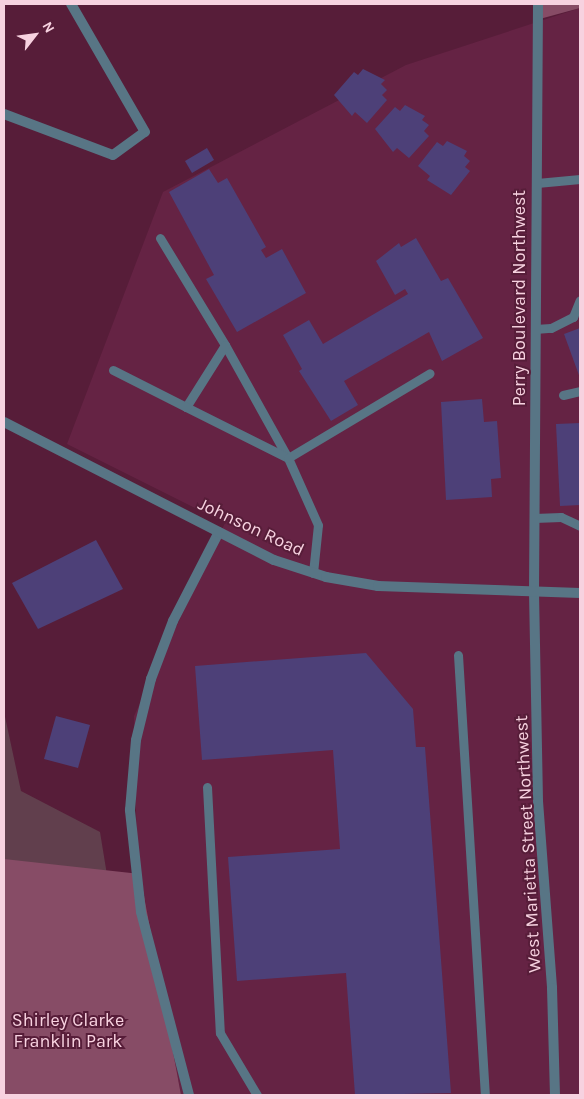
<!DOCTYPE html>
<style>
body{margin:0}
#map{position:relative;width:584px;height:1099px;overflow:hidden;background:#571d39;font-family:Karla,sans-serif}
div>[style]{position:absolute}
.built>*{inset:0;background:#652344}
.green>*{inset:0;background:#613f4d}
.forest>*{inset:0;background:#874c66}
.building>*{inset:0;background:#4d4078}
.service>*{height:9px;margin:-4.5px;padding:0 4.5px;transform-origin:4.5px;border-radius:4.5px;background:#587585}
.minor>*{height:10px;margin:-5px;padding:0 5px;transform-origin:5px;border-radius:5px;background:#587585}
.tertiary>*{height:10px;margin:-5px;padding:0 5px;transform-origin:5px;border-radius:5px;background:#587585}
span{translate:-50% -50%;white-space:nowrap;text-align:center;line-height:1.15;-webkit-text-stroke:4px #571d39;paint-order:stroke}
.street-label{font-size:18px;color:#f7d2e0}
.park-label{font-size:18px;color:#f9d3e1}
.frame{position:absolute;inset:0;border:5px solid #f7d2e0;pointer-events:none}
.north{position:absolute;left:10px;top:10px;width:50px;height:50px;-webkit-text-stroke:4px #571d39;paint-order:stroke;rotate:60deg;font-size:14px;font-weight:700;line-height:20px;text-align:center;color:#f7d2e0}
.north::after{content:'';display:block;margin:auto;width:18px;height:22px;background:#f7d2e0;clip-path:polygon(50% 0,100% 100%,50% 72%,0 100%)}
</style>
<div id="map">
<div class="built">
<div style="clip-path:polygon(580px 8px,580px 1095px,181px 1095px,137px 856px,134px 716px,225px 523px,67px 444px,163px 192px,406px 65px)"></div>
</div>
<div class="green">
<div style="clip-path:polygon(4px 712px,21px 791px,100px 832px,138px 1065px,4px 1095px)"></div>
</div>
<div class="forest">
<div style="clip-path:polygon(536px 4px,580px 4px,580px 8px,536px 20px)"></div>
<div style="clip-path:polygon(4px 859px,140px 874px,181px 1095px,4px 1095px)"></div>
</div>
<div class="building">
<div style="clip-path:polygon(363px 69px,385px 80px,381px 84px,387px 90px,382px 95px,387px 100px,367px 123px,355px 112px,352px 116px,334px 95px,354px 72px,358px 75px)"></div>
<div style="clip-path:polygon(405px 105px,425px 116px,422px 120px,429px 125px,424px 131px,429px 136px,409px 158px,397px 148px,393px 152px,375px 129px,395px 107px,400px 111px)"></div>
<div style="clip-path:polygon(447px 141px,467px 151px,464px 156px,470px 161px,465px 167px,470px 171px,451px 195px,427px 180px,430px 176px,418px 166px,437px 142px,443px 146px)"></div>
<div style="clip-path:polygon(207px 148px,214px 160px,192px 173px,185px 161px)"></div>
<div style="clip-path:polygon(209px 169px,218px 183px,227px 178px,266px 247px,261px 250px,266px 258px,282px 249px,306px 293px,237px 332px,206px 279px,214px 275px,169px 192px)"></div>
<div style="clip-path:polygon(416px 238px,441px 281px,448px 278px,483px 338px,442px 361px,429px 332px,344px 381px,358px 405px,331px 421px,299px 371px,302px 369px,283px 335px,309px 320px,323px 344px,408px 294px,405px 289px,395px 295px,376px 261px,399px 243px,401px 247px)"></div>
<div style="clip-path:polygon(580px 328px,580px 378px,564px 334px)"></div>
<div style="clip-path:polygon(482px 399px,484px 422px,497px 421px,501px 478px,491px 479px,492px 497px,446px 500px,441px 402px)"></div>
<div style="clip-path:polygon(580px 423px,580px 505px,560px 506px,556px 424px)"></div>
<div style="clip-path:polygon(96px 540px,123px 589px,38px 629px,12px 583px)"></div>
<div style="clip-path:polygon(366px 653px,413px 709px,416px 747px,425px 747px,451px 1093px,355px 1095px,346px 973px,237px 981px,228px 857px,340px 849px,333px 750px,202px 760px,195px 666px)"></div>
<div style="clip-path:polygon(56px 716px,90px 725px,78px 768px,44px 759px)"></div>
</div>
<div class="service">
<div style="left:537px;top:183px;width:43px;rotate:-5.3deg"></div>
<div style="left:160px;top:238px;width:125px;rotate:58.7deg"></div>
<div style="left:535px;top:329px;width:16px;rotate:-4deg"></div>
<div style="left:551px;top:328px;width:25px;rotate:-27deg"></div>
<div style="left:573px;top:317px;width:18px;rotate:-68deg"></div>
<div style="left:225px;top:345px;width:129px;rotate:60.9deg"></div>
<div style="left:288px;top:458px;width:114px;rotate:-153.4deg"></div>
<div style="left:186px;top:407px;width:73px;rotate:-57.8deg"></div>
<div style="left:113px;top:370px;width:82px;rotate:26.9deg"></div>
<div style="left:563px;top:395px;width:17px;rotate:-13deg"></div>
<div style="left:534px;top:518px;width:27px;rotate:-2deg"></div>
<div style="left:561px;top:517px;width:21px;rotate:25deg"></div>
<div style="left:313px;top:573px;width:48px;rotate:-84.1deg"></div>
<div style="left:318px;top:525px;width:73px;rotate:-114.1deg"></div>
<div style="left:288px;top:458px;width:165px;rotate:-30.9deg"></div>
<div style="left:458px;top:655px;width:441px;rotate:86.5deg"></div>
<div style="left:207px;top:787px;width:246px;rotate:87deg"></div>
<div style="left:220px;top:1033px;width:72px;rotate:59.2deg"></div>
</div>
<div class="minor">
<div style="left:4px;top:114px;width:116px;rotate:20.6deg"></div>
<div style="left:113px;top:155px;width:39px;rotate:-36deg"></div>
<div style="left:145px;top:132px;width:148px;rotate:-120deg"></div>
<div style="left:189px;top:1095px;width:189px;rotate:-104.7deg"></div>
<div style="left:141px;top:912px;width:103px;rotate:-96.2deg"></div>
<div style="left:130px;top:810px;width:70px;rotate:-85.1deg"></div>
<div style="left:136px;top:740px;width:63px;rotate:-76.2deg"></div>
<div style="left:151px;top:679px;width:62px;rotate:-69.2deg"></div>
<div style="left:173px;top:621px;width:100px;rotate:-62.7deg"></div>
</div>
<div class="tertiary">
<div style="left:538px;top:4px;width:588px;rotate:90.39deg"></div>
<div style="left:534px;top:592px;width:209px;rotate:88.9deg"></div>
<div style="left:538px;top:801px;width:188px;rotate:85.7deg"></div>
<div style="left:552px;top:988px;width:107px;rotate:88.4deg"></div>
<div style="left:4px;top:422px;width:303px;rotate:27.1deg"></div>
<div style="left:274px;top:560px;width:55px;rotate:18.1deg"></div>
<div style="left:326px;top:577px;width:53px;rotate:9.8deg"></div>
<div style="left:378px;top:586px;width:202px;rotate:2deg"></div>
</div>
<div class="street-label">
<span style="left:519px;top:298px;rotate:-90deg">Perry Boulevard Northwest</span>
<span style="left:251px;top:527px;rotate:25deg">Johnson Road</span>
<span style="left:528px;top:844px;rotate:-93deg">West Marietta Street Northwest</span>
</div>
<div class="park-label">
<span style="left:68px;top:1031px">Shirley Clarke<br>Franklin Park</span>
</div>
<div class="frame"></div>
<div class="north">N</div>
</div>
